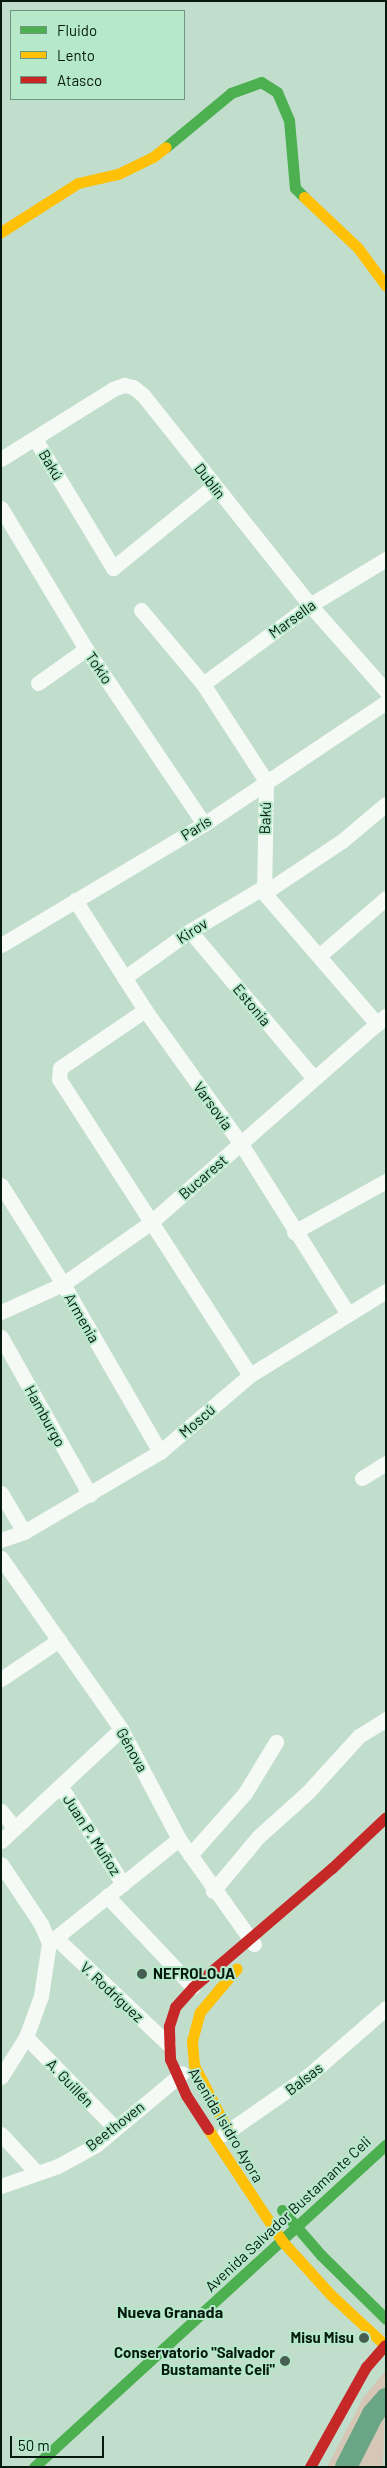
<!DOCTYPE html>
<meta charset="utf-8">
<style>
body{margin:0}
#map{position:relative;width:387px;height:2468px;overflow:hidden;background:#c1ddcc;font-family:Barlow,sans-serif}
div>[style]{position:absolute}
.green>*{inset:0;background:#d5c6b5}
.river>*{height:22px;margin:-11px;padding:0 11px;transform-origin:11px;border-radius:11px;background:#6aa686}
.street>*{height:15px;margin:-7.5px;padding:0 7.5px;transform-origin:7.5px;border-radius:7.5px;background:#f6faf7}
.fast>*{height:11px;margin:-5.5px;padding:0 5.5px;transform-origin:5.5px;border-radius:5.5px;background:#4caf50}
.slow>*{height:11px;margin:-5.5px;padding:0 5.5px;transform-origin:5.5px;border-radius:5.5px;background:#ffc107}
.jam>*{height:11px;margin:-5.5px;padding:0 5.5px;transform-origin:5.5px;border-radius:5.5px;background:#c62828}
.dots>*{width:14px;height:14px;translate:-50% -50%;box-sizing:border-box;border:2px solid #b5e9ca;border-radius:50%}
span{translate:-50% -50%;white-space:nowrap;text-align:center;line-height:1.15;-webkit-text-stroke:4px #b5e9ca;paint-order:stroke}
.street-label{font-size:15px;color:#061a10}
.poi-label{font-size:15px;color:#061a10;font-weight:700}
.left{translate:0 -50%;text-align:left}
.right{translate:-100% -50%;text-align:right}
.neighbourhood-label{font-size:16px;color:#061a10;font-weight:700}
.frame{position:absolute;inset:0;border:2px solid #061a10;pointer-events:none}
.legend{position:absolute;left:10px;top:10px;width:175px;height:90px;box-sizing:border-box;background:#b5e9ca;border:1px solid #6f9680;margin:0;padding:6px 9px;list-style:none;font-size:15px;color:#061a10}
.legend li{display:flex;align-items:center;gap:10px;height:25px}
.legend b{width:25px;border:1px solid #6f9680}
.scale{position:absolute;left:10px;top:2436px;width:94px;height:22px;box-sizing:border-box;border:2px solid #061a10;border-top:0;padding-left:6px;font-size:15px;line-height:18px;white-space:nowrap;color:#061a10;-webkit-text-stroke:4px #b5e9ca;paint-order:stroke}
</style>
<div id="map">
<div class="green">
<div style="clip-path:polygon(386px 2370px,383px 2467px,327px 2467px,363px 2398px)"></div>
</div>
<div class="river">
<div style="left:346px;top:2467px;width:59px;rotate:-63deg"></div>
<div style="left:373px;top:2414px;width:20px;rotate:-49deg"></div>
</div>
<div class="street">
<div style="left:35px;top:439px;width:151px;rotate:58.8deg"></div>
<div style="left:113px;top:568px;width:130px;rotate:-39.1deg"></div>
<div style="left:1px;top:459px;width:132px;rotate:-32deg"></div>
<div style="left:113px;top:389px;width:12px;rotate:-20deg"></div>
<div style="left:124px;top:385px;width:9px;rotate:13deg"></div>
<div style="left:133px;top:387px;width:13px;rotate:39deg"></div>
<div style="left:143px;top:395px;width:268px;rotate:51.5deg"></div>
<div style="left:310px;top:605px;width:115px;rotate:48.5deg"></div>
<div style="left:1px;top:508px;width:165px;rotate:58.9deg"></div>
<div style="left:86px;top:649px;width:211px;rotate:56deg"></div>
<div style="left:141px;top:610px;width:97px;rotate:50deg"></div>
<div style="left:203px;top:684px;width:116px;rotate:57deg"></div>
<div style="left:266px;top:781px;width:112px;rotate:91deg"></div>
<div style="left:264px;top:893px;width:173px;rotate:49.2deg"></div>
<div style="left:38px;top:683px;width:59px;rotate:-35.3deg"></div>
<div style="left:203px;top:684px;width:133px;rotate:-36.4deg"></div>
<div style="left:310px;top:605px;width:89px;rotate:-31.2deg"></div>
<div style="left:264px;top:893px;width:94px;rotate:-33.7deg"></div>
<div style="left:342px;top:841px;width:57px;rotate:-40.1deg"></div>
<div style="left:75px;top:900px;width:130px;rotate:57.5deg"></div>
<div style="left:145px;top:1010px;width:165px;rotate:54.4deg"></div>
<div style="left:241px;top:1144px;width:201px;rotate:57.8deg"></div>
<div style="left:190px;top:931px;width:192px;rotate:49.9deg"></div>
<div style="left:1px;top:945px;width:236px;rotate:-30.8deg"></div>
<div style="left:204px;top:824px;width:219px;rotate:-33.8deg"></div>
<div style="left:320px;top:955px;width:87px;rotate:-40.8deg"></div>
<div style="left:124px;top:978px;width:81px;rotate:-35.5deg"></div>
<div style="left:190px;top:931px;width:84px;rotate:-30.8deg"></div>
<div style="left:145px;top:1010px;width:103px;rotate:145.7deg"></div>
<div style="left:60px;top:1068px;width:11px;rotate:95deg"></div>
<div style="left:59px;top:1079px;width:352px;rotate:57.2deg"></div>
<div style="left:1px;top:1185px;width:117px;rotate:57.9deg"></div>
<div style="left:63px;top:1284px;width:194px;rotate:60deg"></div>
<div style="left:294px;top:1232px;width:105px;rotate:-29deg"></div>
<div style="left:1px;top:1312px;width:68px;rotate:-24.3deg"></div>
<div style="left:63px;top:1284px;width:106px;rotate:-35deg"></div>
<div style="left:150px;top:1223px;width:314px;rotate:-41.3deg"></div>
<div style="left:1px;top:1337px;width:181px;rotate:60.6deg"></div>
<div style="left:362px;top:1478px;width:28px;rotate:-32deg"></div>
<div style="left:1px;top:1493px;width:45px;rotate:59.5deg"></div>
<div style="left:1px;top:1540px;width:24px;rotate:-19deg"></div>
<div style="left:24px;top:1532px;width:158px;rotate:-30.5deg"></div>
<div style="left:160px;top:1452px;width:118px;rotate:-40.5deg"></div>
<div style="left:250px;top:1375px;width:160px;rotate:-31.7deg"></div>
<div style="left:1px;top:1558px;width:209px;rotate:54.9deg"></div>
<div style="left:121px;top:1729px;width:124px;rotate:62.2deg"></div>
<div style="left:179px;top:1839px;width:129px;rotate:54.5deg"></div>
<div style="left:1px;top:1679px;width:70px;rotate:-33.9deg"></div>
<div style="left:61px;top:1787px;width:115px;rotate:57.4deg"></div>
<div style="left:1px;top:1811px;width:22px;rotate:51deg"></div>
<div style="left:1px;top:1841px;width:164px;rotate:-43deg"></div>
<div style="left:190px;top:1855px;width:83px;rotate:-48.4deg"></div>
<div style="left:245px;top:1793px;width:60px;rotate:-58.7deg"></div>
<div style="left:1px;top:1864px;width:72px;rotate:56.3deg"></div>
<div style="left:41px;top:1924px;width:21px;rotate:67deg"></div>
<div style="left:49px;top:1943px;width:54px;rotate:98.6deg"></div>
<div style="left:41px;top:1996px;width:44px;rotate:110.1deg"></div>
<div style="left:26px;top:2037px;width:47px;rotate:122deg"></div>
<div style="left:213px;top:1891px;width:70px;rotate:-50.2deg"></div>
<div style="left:258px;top:1837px;width:67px;rotate:-42deg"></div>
<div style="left:308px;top:1792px;width:76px;rotate:-47.7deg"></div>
<div style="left:359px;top:1736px;width:32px;rotate:-32deg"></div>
<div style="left:107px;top:1896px;width:125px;rotate:46.6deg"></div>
<div style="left:57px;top:1939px;width:153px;rotate:43.4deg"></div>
<div style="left:49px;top:1943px;width:166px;rotate:-38.7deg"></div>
<div style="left:26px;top:2037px;width:127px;rotate:45.6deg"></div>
<div style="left:1px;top:2134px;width:53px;rotate:47.3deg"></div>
<div style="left:224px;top:2134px;width:103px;rotate:-34.8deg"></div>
<div style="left:309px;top:2075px;width:102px;rotate:-41deg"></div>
<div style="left:1px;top:2186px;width:60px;rotate:-19.3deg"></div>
<div style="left:58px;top:2166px;width:43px;rotate:-28.9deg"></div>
<div style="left:96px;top:2145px;width:112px;rotate:-39.9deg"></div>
</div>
<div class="fast">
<div style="left:166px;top:147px;width:85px;rotate:-39.7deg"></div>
<div style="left:231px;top:93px;width:32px;rotate:-20deg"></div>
<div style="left:261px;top:82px;width:19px;rotate:32deg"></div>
<div style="left:277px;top:92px;width:30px;rotate:67deg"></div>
<div style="left:289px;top:120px;width:68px;rotate:85deg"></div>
<div style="left:295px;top:188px;width:13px;rotate:45deg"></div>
<div style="left:282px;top:2210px;width:60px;rotate:49.1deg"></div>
<div style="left:321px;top:2255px;width:91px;rotate:44.6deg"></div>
<div style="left:34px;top:2467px;width:477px;rotate:-42.5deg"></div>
</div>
<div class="slow">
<div style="left:304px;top:197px;width:74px;rotate:43.4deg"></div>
<div style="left:358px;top:248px;width:47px;rotate:53.6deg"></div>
<div style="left:1px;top:232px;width:91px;rotate:-32.5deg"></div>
<div style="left:78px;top:183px;width:41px;rotate:-12.7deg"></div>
<div style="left:118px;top:174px;width:39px;rotate:-26deg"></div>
<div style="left:153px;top:157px;width:16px;rotate:-38deg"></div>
<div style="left:208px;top:2129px;width:134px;rotate:56.5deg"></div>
<div style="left:282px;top:2241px;width:73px;rotate:47.8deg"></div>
<div style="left:331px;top:2295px;width:75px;rotate:42.8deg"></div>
<div style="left:228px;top:2131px;width:74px;rotate:-117.3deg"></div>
<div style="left:194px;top:2065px;width:24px;rotate:-95deg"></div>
<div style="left:192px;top:2041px;width:30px;rotate:-75deg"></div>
<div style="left:200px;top:2012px;width:57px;rotate:-49.9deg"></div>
</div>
<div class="jam">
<div style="left:208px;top:2129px;width:40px;rotate:-122.9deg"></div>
<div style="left:186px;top:2095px;width:39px;rotate:-114deg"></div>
<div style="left:170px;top:2059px;width:33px;rotate:-92deg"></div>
<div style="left:169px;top:2026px;width:20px;rotate:-72deg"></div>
<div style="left:175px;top:2007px;width:27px;rotate:-48deg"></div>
<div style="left:193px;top:1987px;width:183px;rotate:-40.6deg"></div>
<div style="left:332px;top:1868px;width:74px;rotate:-43.4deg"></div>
<div style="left:310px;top:2467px;width:115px;rotate:-60.8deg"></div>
<div style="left:366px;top:2367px;width:29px;rotate:-49deg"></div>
</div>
<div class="dots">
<div style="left:142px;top:1974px;background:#475e52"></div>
<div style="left:364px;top:2338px;background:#475e52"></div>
<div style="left:285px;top:2361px;background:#475e52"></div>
</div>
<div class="street-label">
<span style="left:51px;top:465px;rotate:59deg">Bakú</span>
<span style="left:210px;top:481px;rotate:52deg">Dublín</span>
<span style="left:292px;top:619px;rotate:-36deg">Marsella</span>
<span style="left:99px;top:668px;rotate:56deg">Tokio</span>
<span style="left:265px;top:818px;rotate:-88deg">Bakú</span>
<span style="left:196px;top:828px;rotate:-32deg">París</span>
<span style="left:192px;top:931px;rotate:-33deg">Kirov</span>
<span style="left:252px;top:1005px;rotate:50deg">Estonia</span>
<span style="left:213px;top:1106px;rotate:54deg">Varsovia</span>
<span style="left:203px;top:1177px;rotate:-41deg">Bucarest</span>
<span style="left:82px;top:1318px;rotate:60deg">Armenia</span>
<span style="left:45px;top:1416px;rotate:61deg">Hamburgo</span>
<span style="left:197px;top:1421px;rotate:-41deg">Moscú</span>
<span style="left:132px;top:1750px;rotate:61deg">Génova</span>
<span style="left:92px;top:1835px;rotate:57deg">Juan P. Muñoz</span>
<span style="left:112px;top:1992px;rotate:43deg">V. Rodríguez</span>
<span style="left:304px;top:2079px;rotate:-38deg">Balsas</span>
<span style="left:70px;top:2083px;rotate:46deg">A. Guillén</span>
<span style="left:226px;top:2125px;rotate:59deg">Avenida Isidro Ayora</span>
<span style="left:115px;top:2126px;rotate:-38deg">Beethoven</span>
<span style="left:288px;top:2214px;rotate:-43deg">Avenida Salvador Bustamante Celi</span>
</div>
<div class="poi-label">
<span class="left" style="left:153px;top:1974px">NEFROLOJA</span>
<span class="right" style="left:354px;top:2338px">Misu Misu</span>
<span class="right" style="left:275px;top:2361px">Conservatorio "Salvador<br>Bustamante Celi"</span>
</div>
<div class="neighbourhood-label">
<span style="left:170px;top:2312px">Nueva Granada</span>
</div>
<div class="frame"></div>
<ul class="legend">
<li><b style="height:6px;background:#4caf50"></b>Fluido</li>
<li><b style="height:6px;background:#ffc107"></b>Lento</li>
<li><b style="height:6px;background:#c62828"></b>Atasco</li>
</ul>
<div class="scale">50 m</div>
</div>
